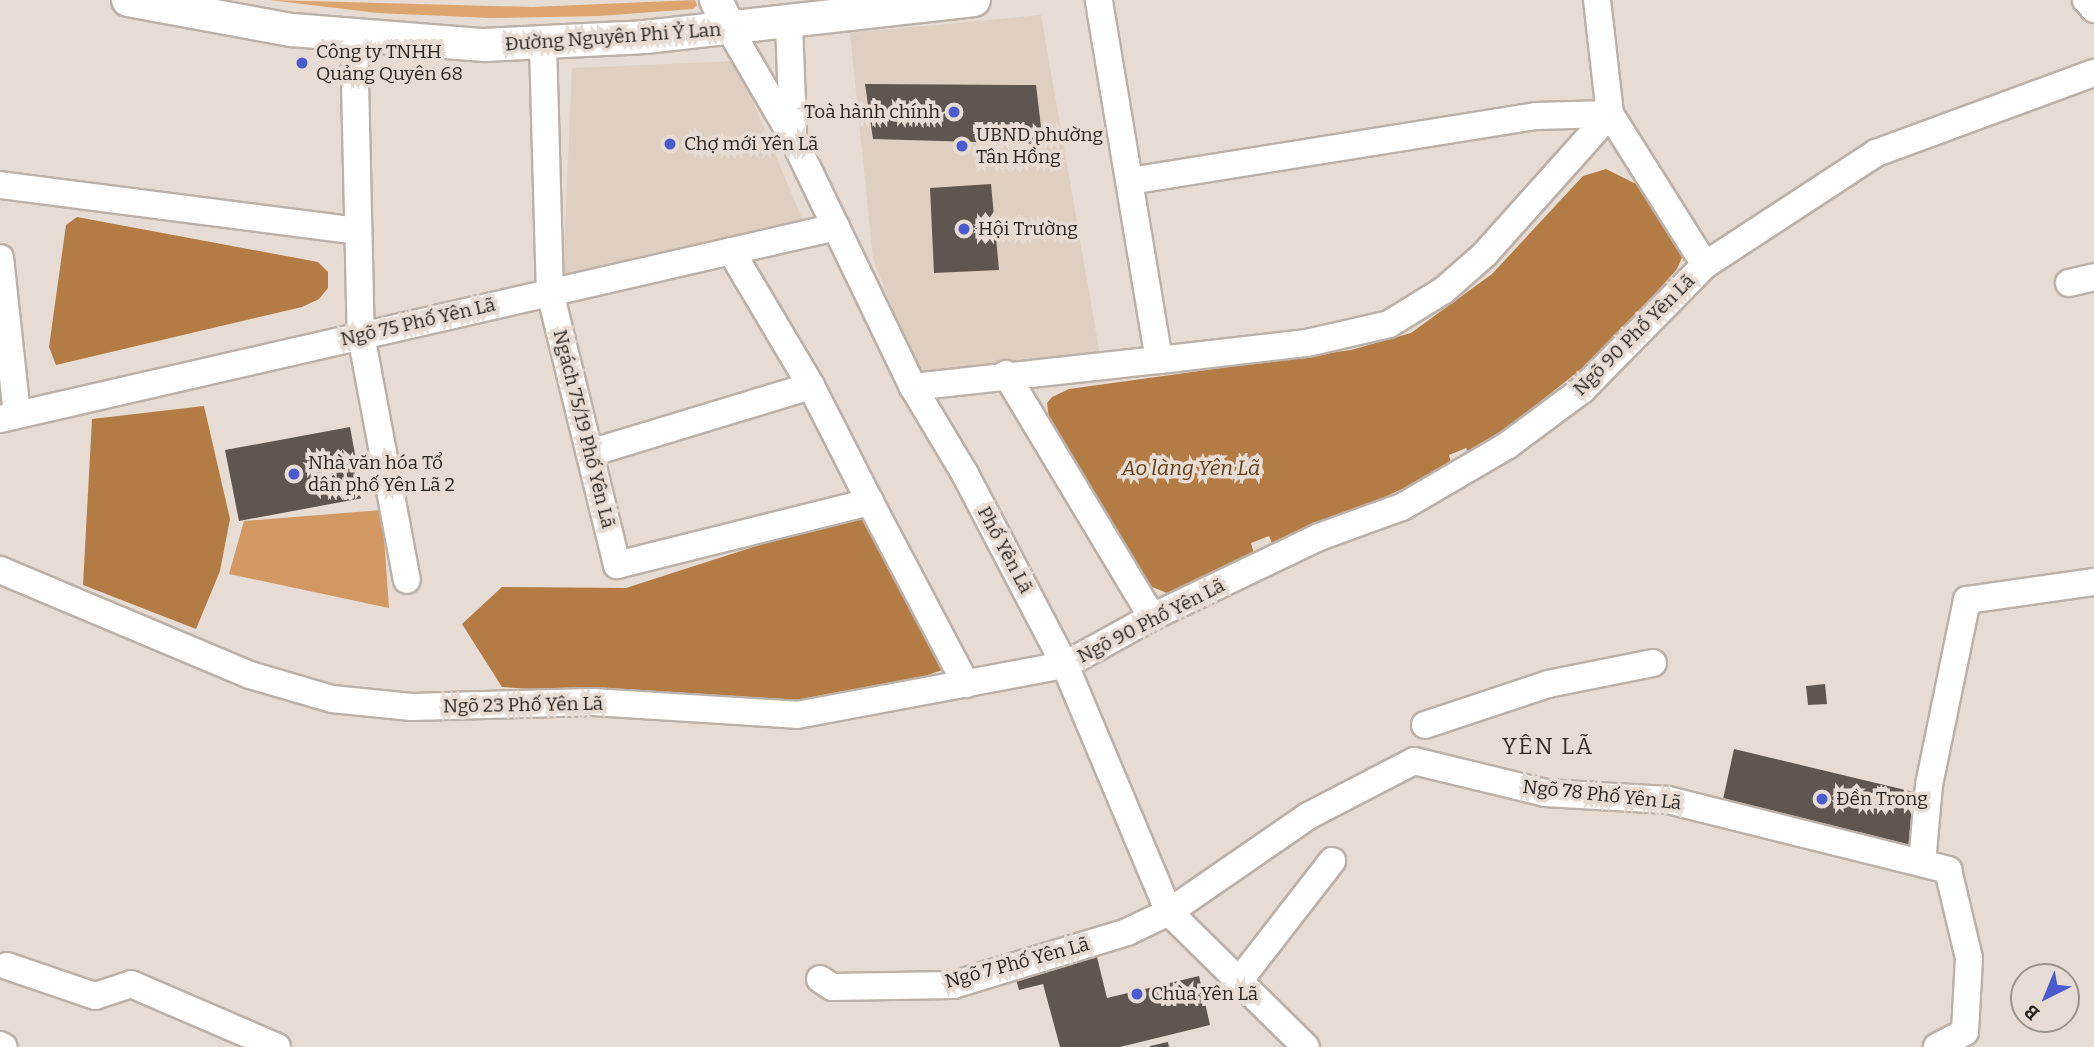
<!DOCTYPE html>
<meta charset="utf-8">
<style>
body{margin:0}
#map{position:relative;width:2094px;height:1047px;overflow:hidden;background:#e6dcd3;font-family:Bitter,serif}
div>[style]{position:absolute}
.built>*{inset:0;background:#dfcfc0}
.green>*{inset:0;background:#dca46f}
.forest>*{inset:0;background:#d29861}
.water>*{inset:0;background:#b47c45}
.building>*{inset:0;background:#5f564f}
.roads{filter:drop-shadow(2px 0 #bbb1a9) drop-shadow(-2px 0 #bbb1a9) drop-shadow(0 2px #bbb1a9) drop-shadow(0 -2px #bbb1a9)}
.minor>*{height:26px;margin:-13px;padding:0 13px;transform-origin:13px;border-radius:13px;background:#fff}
.major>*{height:32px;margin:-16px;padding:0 16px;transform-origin:16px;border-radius:16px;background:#fff}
.dots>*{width:19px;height:19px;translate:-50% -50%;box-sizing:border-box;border:4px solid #e6dcd3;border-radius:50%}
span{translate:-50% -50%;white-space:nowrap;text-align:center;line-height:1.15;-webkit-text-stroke:7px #e6dcd3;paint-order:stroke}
.street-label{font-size:19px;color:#292522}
.poi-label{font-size:19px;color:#292522}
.left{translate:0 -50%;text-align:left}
.right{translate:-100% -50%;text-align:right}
.water-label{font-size:21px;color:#653e14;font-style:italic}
.quarter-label{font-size:23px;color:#332b24;letter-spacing:2px}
.north{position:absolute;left:2010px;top:963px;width:70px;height:70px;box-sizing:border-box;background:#e6dcd3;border:2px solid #9a938c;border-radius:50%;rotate:223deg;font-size:19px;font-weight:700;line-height:28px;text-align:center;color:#292522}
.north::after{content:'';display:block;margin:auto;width:24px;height:32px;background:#4c5acf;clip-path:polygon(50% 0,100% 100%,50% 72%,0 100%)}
</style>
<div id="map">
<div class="built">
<div style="clip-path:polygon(1041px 15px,1100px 355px,919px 376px,873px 259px,850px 33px)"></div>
<div style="clip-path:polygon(736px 61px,803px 221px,563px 275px,572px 68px)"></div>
</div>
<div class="green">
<div style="clip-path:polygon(269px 0,532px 7px,695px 0,697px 5px,693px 9px,599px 16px,491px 18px,378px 13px)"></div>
</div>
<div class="forest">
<div style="clip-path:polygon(382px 510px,389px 608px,229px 574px,244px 521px)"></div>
</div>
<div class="water">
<div style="clip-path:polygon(1606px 169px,1638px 185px,1657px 207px,1683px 255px,1677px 269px,1603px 352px,1471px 456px,1466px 448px,1449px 455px,1452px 466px,1274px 548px,1269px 536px,1251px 543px,1254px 554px,1167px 593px,1150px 586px,1049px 418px,1047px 403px,1052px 397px,1069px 389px,1351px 350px,1411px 333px,1492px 274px,1583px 176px)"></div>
<div style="clip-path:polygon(77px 217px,318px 262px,328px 272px,328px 288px,319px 299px,302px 307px,56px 365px,49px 347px,66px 225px)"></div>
<div style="clip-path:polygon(204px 406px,230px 519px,220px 571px,196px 629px,83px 585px,92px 419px)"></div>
<div style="clip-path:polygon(859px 513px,948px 668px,830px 709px,502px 687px,462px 624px,502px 587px,626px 588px)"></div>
</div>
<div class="building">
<div style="clip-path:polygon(865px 84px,1036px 85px,1043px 144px,873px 139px)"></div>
<div style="clip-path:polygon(991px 184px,999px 270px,934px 273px,930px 188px)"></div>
<div style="clip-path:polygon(350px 427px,363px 498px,239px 521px,225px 450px)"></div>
<div style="clip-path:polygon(1825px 684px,1827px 704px,1808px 705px,1806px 686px)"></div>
<div style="clip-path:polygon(1734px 749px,1922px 794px,1908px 855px,1722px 804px)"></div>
<div style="clip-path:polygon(1096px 953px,1107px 998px,1199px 976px,1210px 1025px,1120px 1047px,1060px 1047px,1043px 984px,1019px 990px,1014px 972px)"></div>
<div style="clip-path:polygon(1168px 1042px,1169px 1047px,1150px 1047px,1150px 1046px)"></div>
</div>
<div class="roads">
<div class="minor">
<div style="left:1597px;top:0;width:115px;rotate:83.5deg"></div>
<div style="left:1610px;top:114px;width:178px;rotate:57.8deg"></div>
<div style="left:2086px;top:0;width:12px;rotate:48deg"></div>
<div style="left:789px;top:22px;width:110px;rotate:87.9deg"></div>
<div style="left:729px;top:28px;width:127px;rotate:59.8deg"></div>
<div style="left:793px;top:138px;width:276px;rotate:64.3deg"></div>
<div style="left:913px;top:387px;width:101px;rotate:59.1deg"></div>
<div style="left:965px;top:474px;width:216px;rotate:62.4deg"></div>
<div style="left:1065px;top:665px;width:268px;rotate:67.2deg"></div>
<div style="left:1169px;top:912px;width:192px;rotate:44.6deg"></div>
<div style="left:354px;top:37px;width:298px;rotate:88.7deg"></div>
<div style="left:361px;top:335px;width:249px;rotate:79.4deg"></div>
<div style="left:543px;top:45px;width:247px;rotate:88.4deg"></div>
<div style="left:550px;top:292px;width:281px;rotate:76.2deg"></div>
<div style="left:617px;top:565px;width:261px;rotate:-14deg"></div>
<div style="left:870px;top:502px;width:206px;rotate:62.2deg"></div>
<div style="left:1130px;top:181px;width:411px;rotate:-9.1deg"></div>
<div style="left:1536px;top:116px;width:74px;rotate:-1.5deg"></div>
<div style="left:0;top:185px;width:361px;rotate:7.3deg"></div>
<div style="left:731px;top:251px;width:157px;rotate:59.3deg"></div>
<div style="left:811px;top:386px;width:130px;rotate:63deg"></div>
<div style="left:0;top:258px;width:157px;rotate:83.8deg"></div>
<div style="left:2069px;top:283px;width:26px;rotate:-13deg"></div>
<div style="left:1159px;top:360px;width:149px;rotate:-6.6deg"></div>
<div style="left:1307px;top:343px;width:84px;rotate:-13deg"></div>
<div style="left:1389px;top:324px;width:65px;rotate:-31.7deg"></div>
<div style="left:1444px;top:290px;width:53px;rotate:-41.2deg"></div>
<div style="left:1484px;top:255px;width:189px;rotate:-48.2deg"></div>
<div style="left:1006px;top:374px;width:283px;rotate:59deg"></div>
<div style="left:913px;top:387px;width:247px;rotate:-6.3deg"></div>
<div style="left:1159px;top:360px;width:365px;rotate:-99.5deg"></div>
<div style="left:0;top:419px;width:858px;rotate:-12.93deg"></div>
<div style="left:590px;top:453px;width:231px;rotate:-16.9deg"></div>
<div style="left:0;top:570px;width:271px;rotate:22.8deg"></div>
<div style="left:250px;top:675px;width:85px;rotate:16.3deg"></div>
<div style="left:332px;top:699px;width:80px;rotate:5.7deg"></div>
<div style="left:412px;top:707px;width:181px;rotate:-1.6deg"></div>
<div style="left:593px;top:702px;width:204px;rotate:3.6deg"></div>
<div style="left:797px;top:715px;width:273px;rotate:-10.6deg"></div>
<div style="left:1065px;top:665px;width:99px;rotate:-28.9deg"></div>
<div style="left:1152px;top:617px;width:185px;rotate:-25.6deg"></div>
<div style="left:1319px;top:537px;width:88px;rotate:-19.9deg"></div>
<div style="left:1402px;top:507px;width:123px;rotate:-30.3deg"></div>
<div style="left:1508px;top:445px;width:92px;rotate:-36.6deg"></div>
<div style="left:1582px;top:390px;width:175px;rotate:-45.5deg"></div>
<div style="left:1705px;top:265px;width:204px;rotate:-33.2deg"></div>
<div style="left:1876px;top:153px;width:232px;rotate:-20.2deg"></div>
<div style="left:1425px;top:725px;width:130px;rotate:-18.4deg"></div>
<div style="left:1548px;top:684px;width:107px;rotate:-11.3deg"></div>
<div style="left:1922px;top:863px;width:78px;rotate:-84.9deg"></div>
<div style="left:1929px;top:785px;width:189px;rotate:-78.4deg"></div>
<div style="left:1967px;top:600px;width:128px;rotate:-8.1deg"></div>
<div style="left:7px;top:966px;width:93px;rotate:18.8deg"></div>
<div style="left:95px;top:996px;width:38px;rotate:-18deg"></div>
<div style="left:131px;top:984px;width:159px;rotate:23.3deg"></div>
<div style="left:820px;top:979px;width:14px;rotate:34deg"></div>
<div style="left:832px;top:987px;width:121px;rotate:-0.9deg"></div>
<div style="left:953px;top:985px;width:182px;rotate:-16.9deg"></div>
<div style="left:1127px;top:932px;width:47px;rotate:-25.5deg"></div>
<div style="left:1169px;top:912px;width:169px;rotate:-34.6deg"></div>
<div style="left:1308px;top:816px;width:119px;rotate:-27.4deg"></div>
<div style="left:1414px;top:761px;width:135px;rotate:13.7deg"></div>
<div style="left:1545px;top:793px;width:123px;rotate:3.3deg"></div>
<div style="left:1668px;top:800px;width:289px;rotate:14deg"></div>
<div style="left:1948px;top:870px;width:90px;rotate:76.6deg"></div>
<div style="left:1969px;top:958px;width:74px;rotate:93.1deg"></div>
<div style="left:1965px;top:1032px;width:32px;rotate:152deg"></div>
<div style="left:1239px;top:981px;width:152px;rotate:-52.2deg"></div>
<div style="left:0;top:1045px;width:4px;rotate:27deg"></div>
</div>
<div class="major">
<div style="left:128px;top:0;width:167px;rotate:10.4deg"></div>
<div style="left:292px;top:30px;width:193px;rotate:4.5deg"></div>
<div style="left:484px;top:45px;width:161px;rotate:-2.8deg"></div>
<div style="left:645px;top:37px;width:331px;rotate:-6.4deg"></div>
<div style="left:716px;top:0;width:31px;rotate:65deg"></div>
</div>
</div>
<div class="dots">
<div style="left:302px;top:63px;background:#4c5acf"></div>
<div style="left:954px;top:112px;background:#4c5acf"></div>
<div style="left:670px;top:144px;background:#4c5acf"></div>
<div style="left:962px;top:146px;background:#4c5acf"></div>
<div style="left:964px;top:229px;background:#4c5acf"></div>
<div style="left:294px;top:474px;background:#4c5acf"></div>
<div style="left:1822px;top:799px;background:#4c5acf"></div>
<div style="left:1137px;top:994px;background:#4c5acf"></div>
</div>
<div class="street-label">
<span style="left:613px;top:37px;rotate:-4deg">Đường Nguyên Phi Ỷ Lan</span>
<span style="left:418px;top:322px;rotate:-13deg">Ngõ 75 Phố Yên Lã</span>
<span style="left:1634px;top:335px;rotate:-45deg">Ngõ 90 Phố Yên Lã</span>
<span style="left:584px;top:429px;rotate:76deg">Ngách 75/19 Phố Yên Lã</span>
<span style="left:1005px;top:550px;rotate:62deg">Phố Yên Lã</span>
<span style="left:1151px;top:621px;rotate:-27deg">Ngõ 90 Phố Yên Lã</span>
<span style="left:523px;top:705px;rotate:-1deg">Ngõ 23 Phố Yên Lã</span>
<span style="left:1602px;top:795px;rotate:6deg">Ngõ 78 Phố Yên Lã</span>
<span style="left:1017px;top:963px;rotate:-15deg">Ngõ 7 Phố Yên Lã</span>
</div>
<div class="poi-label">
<span class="left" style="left:316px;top:63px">Công ty TNHH<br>Quảng Quyên 68</span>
<span class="right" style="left:940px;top:112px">Toà hành chính</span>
<span class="left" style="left:976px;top:146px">UBND phường<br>Tân Hồng</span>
<span class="left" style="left:684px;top:144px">Chợ mới Yên Lã</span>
<span class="left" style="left:978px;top:229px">Hội Trường</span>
<span class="left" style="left:308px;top:474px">Nhà văn hóa Tổ<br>dân phố Yên Lã 2</span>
<span class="left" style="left:1836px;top:799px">Đền Trong</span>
<span class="left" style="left:1151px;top:994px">Chùa Yên Lã</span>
</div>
<div class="water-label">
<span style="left:1191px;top:468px">Ao làng Yên Lã</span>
</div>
<div class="quarter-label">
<span style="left:1548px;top:746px">YÊN LÃ</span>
</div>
<div class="north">B</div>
</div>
